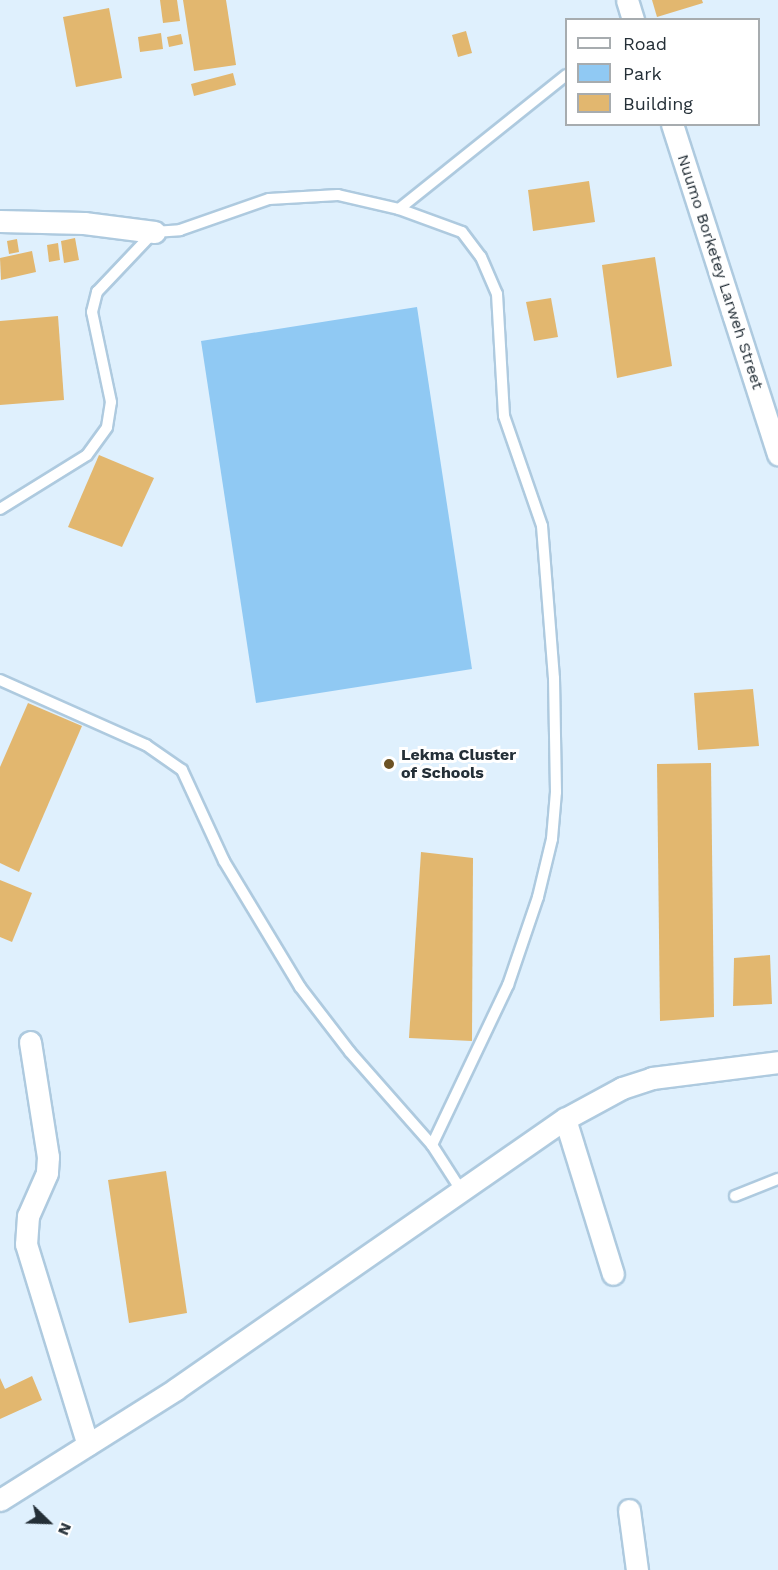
<!DOCTYPE html>
<style>
body{margin:0}
#map{position:relative;width:778px;height:1570px;overflow:hidden;background:#dff0fd;font-family:"Work Sans",sans-serif}
div>[style]{position:absolute}
.green>*{inset:0;background:#90c9f3}
.building>*{inset:0;background:#e2b76f}
.roads{filter:drop-shadow(2px 0 #aecadf) drop-shadow(-2px 0 #aecadf) drop-shadow(0 2px #aecadf) drop-shadow(0 -2px #aecadf)}
.service>*{height:10px;margin:-5px;padding:0 5px;transform-origin:5px;border-radius:5px;background:#fff}
.minor>*{height:21px;margin:-10.5px;padding:0 10.5px;transform-origin:10.5px;border-radius:10.5px;background:#fff}
.dots>*{width:16px;height:16px;translate:-50% -50%;box-sizing:border-box;border:3px solid #fff;border-radius:50%}
span{translate:-50% -50%;white-space:nowrap;text-align:center;line-height:1.15;-webkit-text-stroke:6px #fff;paint-order:stroke}
.street-label{font-size:16px;color:#242f37}
.poi-label{font-size:16px;color:#242f37;font-weight:700}
.left{translate:0 -50%;text-align:left}
.legend{position:absolute;left:565px;top:18px;width:195px;height:108px;box-sizing:border-box;background:#fff;border:2px solid #a7acaf;margin:0;padding:8px 10px;list-style:none;font-size:18px;color:#242f37}
.legend li{display:flex;align-items:center;gap:12px;height:30px}
.legend b{width:30px;border:2px solid #a7acaf}
.north{position:absolute;left:18px;top:1492px;width:60px;height:60px;-webkit-text-stroke:4px #fff;paint-order:stroke;rotate:113deg;font-size:16px;font-weight:700;line-height:24px;text-align:center;color:#242f37}
.north::after{content:'';display:block;margin:auto;width:21px;height:27px;background:#242f37;clip-path:polygon(50% 0,100% 100%,50% 72%,0 100%)}
</style>
<div id="map">
<div class="green">
<div style="clip-path:polygon(417px 307px,472px 669px,256px 703px,201px 341px)"></div>
</div>
<div class="building">
<div style="clip-path:polygon(160px 0,177px 0,180px 21px,163px 23px)"></div>
<div style="clip-path:polygon(183px 0,226px 0,236px 65px,194px 71px)"></div>
<div style="clip-path:polygon(652px 0,702px 0,703px 3px,657px 17px)"></div>
<div style="clip-path:polygon(109px 8px,122px 78px,76px 87px,63px 17px)"></div>
<div style="clip-path:polygon(466px 31px,472px 53px,458px 57px,452px 35px)"></div>
<div style="clip-path:polygon(161px 33px,163px 49px,140px 52px,138px 37px)"></div>
<div style="clip-path:polygon(181px 34px,183px 44px,169px 47px,167px 37px)"></div>
<div style="clip-path:polygon(233px 73px,236px 85px,194px 96px,191px 84px)"></div>
<div style="clip-path:polygon(589px 181px,595px 222px,533px 231px,528px 190px)"></div>
<div style="clip-path:polygon(75px 238px,79px 260px,64px 263px,61px 241px)"></div>
<div style="clip-path:polygon(17px 239px,19px 252px,9px 254px,7px 241px)"></div>
<div style="clip-path:polygon(58px 243px,60px 260px,49px 262px,47px 245px)"></div>
<div style="clip-path:polygon(32px 251px,36px 272px,1px 280px,0 258px)"></div>
<div style="clip-path:polygon(655px 257px,672px 366px,617px 378px,602px 265px)"></div>
<div style="clip-path:polygon(551px 298px,558px 337px,534px 341px,526px 302px)"></div>
<div style="clip-path:polygon(58px 316px,64px 400px,0 405px,0 321px)"></div>
<div style="clip-path:polygon(99px 455px,154px 478px,122px 547px,68px 527px)"></div>
<div style="clip-path:polygon(753px 689px,759px 746px,698px 750px,694px 693px)"></div>
<div style="clip-path:polygon(28px 703px,82px 726px,19px 872px,0 863px,0 767px)"></div>
<div style="clip-path:polygon(711px 763px,714px 1017px,660px 1021px,657px 764px)"></div>
<div style="clip-path:polygon(421px 852px,473px 858px,472px 1041px,409px 1038px)"></div>
<div style="clip-path:polygon(0 880px,32px 893px,12px 942px,0 937px)"></div>
<div style="clip-path:polygon(770px 955px,772px 1004px,733px 1006px,734px 958px)"></div>
<div style="clip-path:polygon(166px 1171px,187px 1313px,129px 1323px,108px 1180px)"></div>
<div style="clip-path:polygon(32px 1376px,42px 1400px,0 1419px,0 1378px,5px 1389px)"></div>
</div>
<div class="roads">
<div class="service">
<div style="left:399px;top:209px;width:214px;rotate:-38.7deg"></div>
<div style="left:0;top:509px;width:102px;rotate:-31.8deg"></div>
<div style="left:87px;top:455px;width:34px;rotate:-54deg"></div>
<div style="left:107px;top:427px;width:25px;rotate:-81deg"></div>
<div style="left:111px;top:402px;width:92px;rotate:-101.9deg"></div>
<div style="left:92px;top:312px;width:21px;rotate:-76deg"></div>
<div style="left:97px;top:292px;width:83px;rotate:-46.5deg"></div>
<div style="left:154px;top:232px;width:26px;rotate:-4deg"></div>
<div style="left:180px;top:230px;width:94px;rotate:-19.2deg"></div>
<div style="left:269px;top:199px;width:69px;rotate:-3.3deg"></div>
<div style="left:338px;top:195px;width:63px;rotate:12.9deg"></div>
<div style="left:399px;top:209px;width:67px;rotate:20.1deg"></div>
<div style="left:462px;top:232px;width:31px;rotate:53deg"></div>
<div style="left:481px;top:257px;width:40px;rotate:66.6deg"></div>
<div style="left:497px;top:294px;width:122px;rotate:86.7deg"></div>
<div style="left:504px;top:416px;width:116px;rotate:70.9deg"></div>
<div style="left:542px;top:526px;width:152px;rotate:85.5deg"></div>
<div style="left:554px;top:678px;width:114px;rotate:89deg"></div>
<div style="left:556px;top:792px;width:47px;rotate:94.9deg"></div>
<div style="left:552px;top:839px;width:60px;rotate:103.6deg"></div>
<div style="left:538px;top:897px;width:93px;rotate:108.8deg"></div>
<div style="left:508px;top:985px;width:177px;rotate:115.4deg"></div>
<div style="left:0;top:680px;width:160px;rotate:24deg"></div>
<div style="left:146px;top:745px;width:44px;rotate:34.8deg"></div>
<div style="left:182px;top:770px;width:100px;rotate:65.2deg"></div>
<div style="left:224px;top:861px;width:147px;rotate:58.9deg"></div>
<div style="left:300px;top:987px;width:82px;rotate:52.4deg"></div>
<div style="left:350px;top:1052px;width:124px;rotate:48.6deg"></div>
<div style="left:432px;top:1145px;width:54px;rotate:57.2deg"></div>
<div style="left:735px;top:1196px;width:46px;rotate:-21.6deg"></div>
</div>
<div class="minor">
<div style="left:627px;top:0;width:21px;rotate:73deg"></div>
<div style="left:672px;top:124px;width:347px;rotate:72.2deg"></div>
<div style="left:0;top:221px;width:84px;rotate:1.4deg"></div>
<div style="left:84px;top:223px;width:71px;rotate:7.3deg"></div>
<div style="left:30px;top:1042px;width:116px;rotate:81.1deg"></div>
<div style="left:48px;top:1157px;width:16px;rotate:94deg"></div>
<div style="left:47px;top:1173px;width:47px;rotate:113.8deg"></div>
<div style="left:28px;top:1216px;width:28px;rotate:94deg"></div>
<div style="left:26px;top:1244px;width:210px;rotate:72.9deg"></div>
<div style="left:565px;top:1119px;width:162px;rotate:72.8deg"></div>
<div style="left:0;top:1500px;width:208px;rotate:-32.2deg"></div>
<div style="left:176px;top:1389px;width:474px;rotate:-34.8deg"></div>
<div style="left:565px;top:1119px;width:65px;rotate:-28.5deg"></div>
<div style="left:622px;top:1088px;width:32px;rotate:-18deg"></div>
<div style="left:652px;top:1078px;width:127px;rotate:-7.2deg"></div>
<div style="left:629px;top:1510px;width:61px;rotate:82.4deg"></div>
</div>
</div>
<div class="dots">
<div style="left:389px;top:764px;background:#6c5224"></div>
</div>
<div class="street-label">
<span style="left:720px;top:272px;rotate:72deg">Nuumo Borketey Larweh Street</span>
</div>
<div class="poi-label">
<span class="left" style="left:401px;top:764px">Lekma Cluster<br>of Schools</span>
</div>
<ul class="legend">
<li><b style="height:8px;background:#fff"></b>Road</li>
<li><b style="height:16px;background:#90c9f3"></b>Park</li>
<li><b style="height:16px;background:#e2b76f"></b>Building</li>
</ul>
<div class="north">N</div>
</div>
